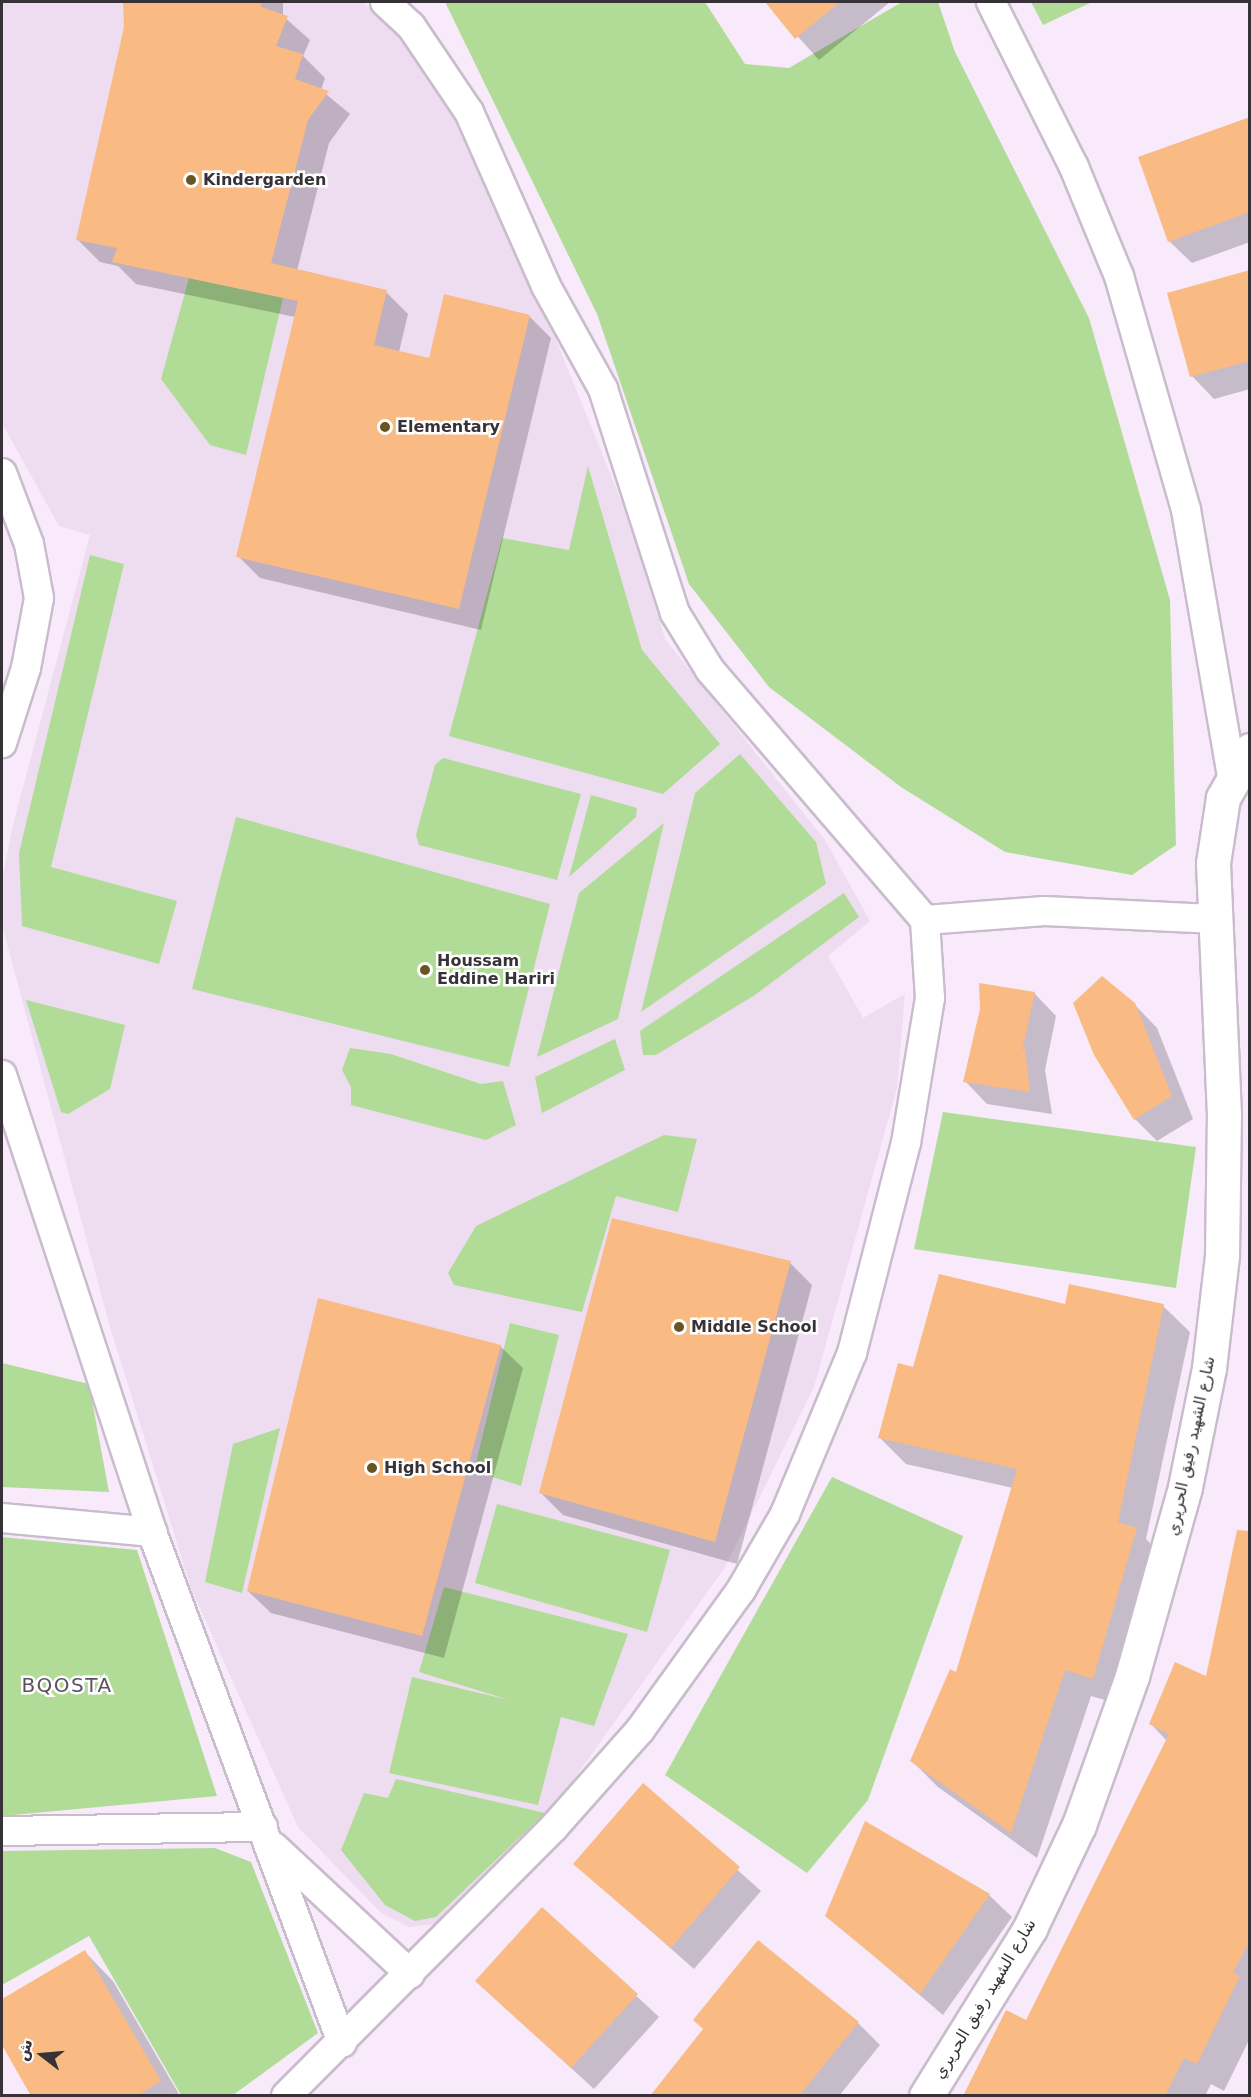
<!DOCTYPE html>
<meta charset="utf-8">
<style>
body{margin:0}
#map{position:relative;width:1251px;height:2097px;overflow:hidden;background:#f8eafa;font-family:"DejaVu Sans","Noto Naskh Arabic",sans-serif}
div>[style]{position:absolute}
.built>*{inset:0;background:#eedcf1}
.green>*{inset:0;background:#b1dc97}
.shadow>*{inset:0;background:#0003}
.building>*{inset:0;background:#f9bb83}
.roads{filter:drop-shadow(2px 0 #c9bccc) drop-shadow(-2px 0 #c9bccc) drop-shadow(0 2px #c9bccc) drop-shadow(0 -2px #c9bccc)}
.street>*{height:28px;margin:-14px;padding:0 14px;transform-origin:14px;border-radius:14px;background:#fff}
.secondary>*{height:33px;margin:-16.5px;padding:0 16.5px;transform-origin:16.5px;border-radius:16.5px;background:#fff}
.dots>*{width:16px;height:16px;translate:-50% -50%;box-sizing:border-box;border:3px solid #fff;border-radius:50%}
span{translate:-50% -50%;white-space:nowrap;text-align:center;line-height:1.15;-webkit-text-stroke:5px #fff;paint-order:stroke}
.poi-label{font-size:16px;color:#373238;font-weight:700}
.left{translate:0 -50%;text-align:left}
.street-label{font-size:16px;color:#373238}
.quarter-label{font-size:20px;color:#5d515f;letter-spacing:1.5px}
.frame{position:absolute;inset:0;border:3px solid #373238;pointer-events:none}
.north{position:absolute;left:12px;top:2025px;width:60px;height:60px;-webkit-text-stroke:4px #fff;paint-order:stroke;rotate:286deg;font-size:16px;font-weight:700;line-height:24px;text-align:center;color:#373238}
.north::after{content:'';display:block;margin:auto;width:21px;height:27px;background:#373238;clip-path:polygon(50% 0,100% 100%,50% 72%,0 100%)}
</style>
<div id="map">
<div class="built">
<div style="clip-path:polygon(2px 2px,363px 2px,426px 62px,540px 300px,635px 535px,665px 639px,825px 840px,870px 921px,828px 956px,863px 1018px,905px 994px,897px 1088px,814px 1387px,725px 1567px,549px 1814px,437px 1924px,409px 1927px,381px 1913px,298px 1827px,191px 1588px,110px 1327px,2px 925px,2px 880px,12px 829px,90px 535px,59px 526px,2px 423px)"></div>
</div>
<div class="green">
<div style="clip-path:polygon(445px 2px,705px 2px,745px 64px,789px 68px,902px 2px,938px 2px,955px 52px,1089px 318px,1170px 600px,1176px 845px,1132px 875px,1005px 852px,901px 787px,769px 687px,689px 584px,597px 314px)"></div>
<div style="clip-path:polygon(1031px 2px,1092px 2px,1043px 25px)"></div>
<div style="clip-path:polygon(189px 278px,283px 298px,246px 455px,210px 445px,161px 379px)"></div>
<div style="clip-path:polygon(588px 466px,642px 650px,720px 744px,663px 794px,449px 736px,502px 538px,569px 550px)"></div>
<div style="clip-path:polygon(90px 555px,124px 564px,51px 867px,177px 901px,159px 964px,22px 926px,19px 853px)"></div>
<div style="clip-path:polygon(740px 754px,816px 842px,826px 884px,641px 1012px,695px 793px)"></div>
<div style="clip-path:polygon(443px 758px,581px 794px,557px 880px,419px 845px,416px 835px,435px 765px)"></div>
<div style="clip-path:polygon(591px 795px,637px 808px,636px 817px,569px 877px)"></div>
<div style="clip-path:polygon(236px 817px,550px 904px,509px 1067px,192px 989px)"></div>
<div style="clip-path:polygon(664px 823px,618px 1019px,537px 1057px,579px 893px)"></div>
<div style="clip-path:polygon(844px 893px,859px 917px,755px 995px,656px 1055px,643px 1055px,640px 1031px)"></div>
<div style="clip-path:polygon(26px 1000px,125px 1025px,110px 1089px,68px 1114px,61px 1112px)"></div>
<div style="clip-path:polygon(615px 1039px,625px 1070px,542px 1113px,535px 1077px)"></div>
<div style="clip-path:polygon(350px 1048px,391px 1054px,481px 1084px,503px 1081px,516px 1125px,486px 1140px,351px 1105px,351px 1087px,342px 1070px)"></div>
<div style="clip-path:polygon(943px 1112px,1196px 1147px,1176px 1288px,914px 1249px)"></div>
<div style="clip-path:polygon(664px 1135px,697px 1139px,678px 1212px,616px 1196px,582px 1312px,454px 1285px,448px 1273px,476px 1226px)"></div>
<div style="clip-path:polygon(510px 1323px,559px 1335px,521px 1486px,474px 1471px)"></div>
<div style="clip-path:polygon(2px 1363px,89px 1384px,109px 1492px,2px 1487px)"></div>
<div style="clip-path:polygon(280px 1428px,242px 1593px,205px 1582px,233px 1444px)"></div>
<div style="clip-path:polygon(832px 1477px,963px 1536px,868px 1800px,807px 1873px,665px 1775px)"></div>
<div style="clip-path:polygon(497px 1504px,670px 1550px,647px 1632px,475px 1583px)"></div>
<div style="clip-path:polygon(2px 1537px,137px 1550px,217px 1796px,2px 1816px)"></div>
<div style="clip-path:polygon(444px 1587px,628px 1634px,594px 1726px,561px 1717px,538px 1805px,389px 1773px,412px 1677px,509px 1700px,419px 1672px)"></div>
<div style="clip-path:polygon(396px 1779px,545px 1813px,436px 1917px,415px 1921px,385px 1905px,341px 1850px,364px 1793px,388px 1798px)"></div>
<div style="clip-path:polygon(215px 1848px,251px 1862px,318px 2033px,233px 2095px,181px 2095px,89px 1936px,2px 1985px,2px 1851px)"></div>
</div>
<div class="shadow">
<div style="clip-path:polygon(124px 2px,283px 2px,283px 16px,310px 40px,303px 56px,325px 78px,321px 90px,350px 114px,329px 143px,297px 271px,386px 292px,408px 314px,399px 352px,430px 360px,529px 316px,551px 338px,481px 630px,260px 578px,238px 556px,295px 317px,136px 284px,118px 266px,100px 262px,77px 239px,126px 28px)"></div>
<div style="clip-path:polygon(767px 2px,890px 2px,819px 60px)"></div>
<div style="clip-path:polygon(1250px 119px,1250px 242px,1192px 263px,1169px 241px)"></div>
<div style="clip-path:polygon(1250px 272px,1250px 389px,1214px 399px,1192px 376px)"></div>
<div style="clip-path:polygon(1034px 993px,1056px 1016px,1045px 1070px,1052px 1114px,987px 1104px,965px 1081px)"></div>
<div style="clip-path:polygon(1134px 1004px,1157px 1028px,1193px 1119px,1157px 1141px,1135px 1119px)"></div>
<div style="clip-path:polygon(790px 1263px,812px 1285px,737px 1564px,563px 1515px,540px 1492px)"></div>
<div style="clip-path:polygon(1066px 1305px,1163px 1306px,1190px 1332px,1146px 1539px,1163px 1556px,1119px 1704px,1091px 1696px,1037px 1858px,938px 1787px,912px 1761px,957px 1674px,1013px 1488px,906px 1464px,880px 1438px,914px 1369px)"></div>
<div style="clip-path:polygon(500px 1346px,523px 1368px,444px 1658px,271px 1613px,248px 1591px)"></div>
<div style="clip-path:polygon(1250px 1536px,1250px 2038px,1224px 2091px,1211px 2084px,1205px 2096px,965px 2096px,1026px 2022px,1167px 1741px,1151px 1724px,1207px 1678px)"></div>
<div style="clip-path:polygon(643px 1785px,761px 1891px,694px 1969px,575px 1864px)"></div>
<div style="clip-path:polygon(989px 1895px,1012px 1917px,943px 2015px,826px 1915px)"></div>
<div style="clip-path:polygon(543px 1909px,659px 2017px,594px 2089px,500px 2003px)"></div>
<div style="clip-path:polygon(85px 1952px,113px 1981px,180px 2096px,33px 2096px,2px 2042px,2px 2001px)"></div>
<div style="clip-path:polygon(858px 2023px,880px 2045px,839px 2096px,650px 2096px)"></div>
</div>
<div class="building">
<div style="clip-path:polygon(123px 2px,261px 2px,261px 7px,288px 16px,276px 46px,303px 54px,295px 79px,329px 91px,308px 120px,271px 263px,387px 290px,374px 345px,429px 358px,444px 294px,530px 315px,459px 609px,236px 557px,298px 301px,112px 262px,117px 248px,76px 240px,124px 27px)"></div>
<div style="clip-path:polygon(765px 2px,840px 2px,795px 39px)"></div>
<div style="clip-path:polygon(1250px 117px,1250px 212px,1168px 242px,1138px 157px)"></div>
<div style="clip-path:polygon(1250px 270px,1250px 361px,1190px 377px,1167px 293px)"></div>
<div style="clip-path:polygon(1102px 976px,1135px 1003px,1172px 1096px,1134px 1120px,1094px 1055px,1073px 1003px)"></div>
<div style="clip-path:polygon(979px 983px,1035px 992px,1022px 1051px,1025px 1048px,1030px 1092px,963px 1082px,980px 1009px)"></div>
<div style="clip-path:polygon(612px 1218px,791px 1261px,715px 1542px,539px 1493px)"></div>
<div style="clip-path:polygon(939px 1274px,1065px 1304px,1069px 1284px,1164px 1304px,1118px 1522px,1137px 1528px,1093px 1679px,1065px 1670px,1011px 1833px,910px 1761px,950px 1669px,956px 1672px,1017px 1469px,878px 1438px,898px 1363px,913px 1367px)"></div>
<div style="clip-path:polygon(318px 1298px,501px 1345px,422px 1636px,247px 1591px)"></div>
<div style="clip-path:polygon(1237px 1530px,1250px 1531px,1250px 1940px,1233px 1973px,1240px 1976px,1197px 2064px,1184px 2058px,1165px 2096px,963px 2096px,1006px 2010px,1026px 2020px,1169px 1734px,1149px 1724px,1175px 1662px,1206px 1676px)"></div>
<div style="clip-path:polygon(643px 1783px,740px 1867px,671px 1948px,573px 1864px)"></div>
<div style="clip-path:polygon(865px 1821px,990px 1894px,920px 1994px,825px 1916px)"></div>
<div style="clip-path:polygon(542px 1907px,638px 1994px,571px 2068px,475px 1981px)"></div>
<div style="clip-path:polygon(758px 1940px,859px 2022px,799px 2096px,650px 2096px,703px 2029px,693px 2020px)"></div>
<div style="clip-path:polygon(85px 1950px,161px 2081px,137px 2096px,31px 2096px,2px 2045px,2px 1999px)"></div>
</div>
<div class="roads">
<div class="street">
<div style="left:385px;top:2px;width:35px;rotate:43deg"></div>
<div style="left:411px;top:26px;width:104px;rotate:56deg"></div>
<div style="left:469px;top:112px;width:190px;rotate:66.1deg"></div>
<div style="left:546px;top:286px;width:118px;rotate:61deg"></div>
<div style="left:603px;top:389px;width:235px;rotate:72.2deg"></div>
<div style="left:675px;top:613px;width:67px;rotate:58.4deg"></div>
<div style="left:710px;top:670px;width:330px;rotate:49.3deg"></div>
<div style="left:991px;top:2px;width:185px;rotate:63.3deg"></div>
<div style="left:1074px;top:167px;width:118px;rotate:67.6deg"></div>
<div style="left:1119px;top:276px;width:243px;rotate:74deg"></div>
<div style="left:1186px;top:510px;width:271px;rotate:80.2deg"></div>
<div style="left:2px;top:473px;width:76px;rotate:69.2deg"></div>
<div style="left:29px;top:544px;width:55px;rotate:79.5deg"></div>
<div style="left:39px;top:598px;width:71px;rotate:100.5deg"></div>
<div style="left:26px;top:668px;width:79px;rotate:107.7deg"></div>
<div style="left:2px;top:1075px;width:481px;rotate:71.8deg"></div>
<div style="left:152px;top:1532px;width:545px;rotate:69.6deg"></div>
<div style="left:2px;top:1518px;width:151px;rotate:5.3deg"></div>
<div style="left:2px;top:1831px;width:261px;rotate:-0.9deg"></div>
<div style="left:274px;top:1847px;width:186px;rotate:43deg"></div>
<div style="left:286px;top:2096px;width:380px;rotate:-45.1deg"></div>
<div style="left:554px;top:1827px;width:130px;rotate:-48.4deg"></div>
<div style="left:640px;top:1730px;width:173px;rotate:-54.2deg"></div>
<div style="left:741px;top:1590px;width:88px;rotate:-59.9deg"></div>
<div style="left:785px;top:1514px;width:174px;rotate:-67.4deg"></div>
<div style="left:852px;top:1353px;width:217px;rotate:-75.6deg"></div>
<div style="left:906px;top:1143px;width:147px;rotate:-80.6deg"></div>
<div style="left:930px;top:998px;width:78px;rotate:-93.7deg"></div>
<div style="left:925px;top:920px;width:120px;rotate:-4.3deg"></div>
<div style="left:1045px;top:911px;width:167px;rotate:2.7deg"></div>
</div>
<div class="secondary">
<div style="left:926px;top:2096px;width:198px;rotate:-58.2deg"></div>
<div style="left:1030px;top:1928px;width:114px;rotate:-64.6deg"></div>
<div style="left:1079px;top:1825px;width:158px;rotate:-70.4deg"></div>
<div style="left:1132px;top:1676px;width:196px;rotate:-74.3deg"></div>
<div style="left:1185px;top:1487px;width:121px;rotate:-78.6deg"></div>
<div style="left:1209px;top:1368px;width:114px;rotate:-83.4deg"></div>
<div style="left:1222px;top:1255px;width:140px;rotate:-89.2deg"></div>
<div style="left:1224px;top:1115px;width:252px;rotate:-92.5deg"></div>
<div style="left:1213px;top:863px;width:66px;rotate:-81.3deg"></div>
<div style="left:1223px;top:798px;width:55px;rotate:-60.6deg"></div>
</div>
</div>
<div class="dots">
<div style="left:191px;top:180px;background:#695423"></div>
<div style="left:385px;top:427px;background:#695423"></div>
<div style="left:425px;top:970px;background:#695423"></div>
<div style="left:679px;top:1327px;background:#695423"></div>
<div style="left:372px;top:1468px;background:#695423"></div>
</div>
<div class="poi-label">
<span class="left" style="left:203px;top:180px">Kindergarden</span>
<span class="left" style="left:397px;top:427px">Elementary</span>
<span class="left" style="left:437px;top:970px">Houssam<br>Eddine Hariri</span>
<span class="left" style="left:691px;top:1327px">Middle School</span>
<span class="left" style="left:384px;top:1468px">High School</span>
</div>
<div class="street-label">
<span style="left:1191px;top:1446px;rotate:-78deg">شارع الشهيد رفيق الحريري</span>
<span style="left:985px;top:1999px;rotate:-59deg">شارع الشهيد رفيق الحريري</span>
</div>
<div class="quarter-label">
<span style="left:67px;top:1685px">BQOSTA</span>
</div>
<div class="frame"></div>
<div class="north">ش</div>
</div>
